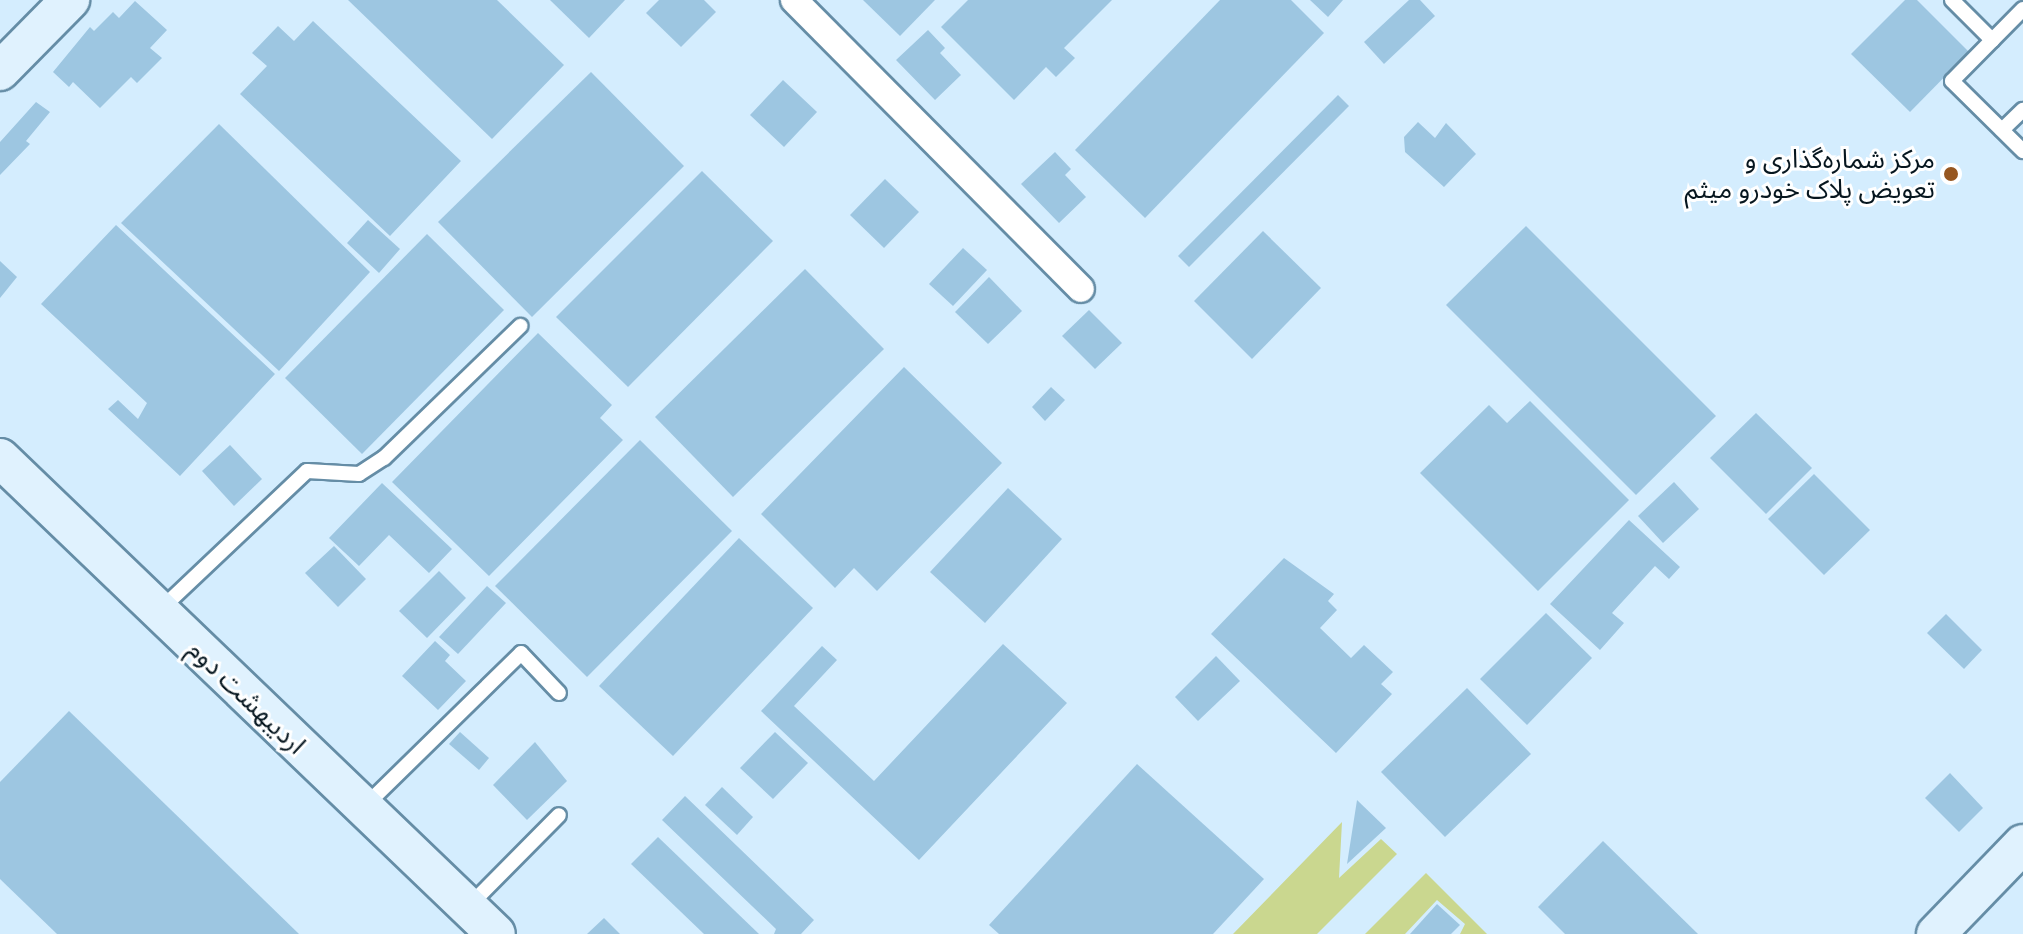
<!DOCTYPE html>
<meta charset="utf-8">
<style>
body{margin:0}
#map{position:relative;width:2023px;height:934px;overflow:hidden;background:#d4edfe;font-family:"PT Serif","Noto Sans Arabic",serif}
div>[style]{position:absolute}
.green>*{inset:0;background:#cad78f}
.building>*{inset:0;background:#9dc6e1}
.roads{filter:drop-shadow(2px 0 #658da6) drop-shadow(-2px 0 #658da6) drop-shadow(0 2px #658da6) drop-shadow(0 -2px #658da6)}
.lane>*{height:14px;margin:-7px;padding:0 7px;transform-origin:7px;border-radius:7px;background:#fff}
.street>*{height:26px;margin:-13px;padding:0 13px;transform-origin:13px;border-radius:13px;background:#fff}
.secondary>*{height:38px;margin:-19px;padding:0 19px;transform-origin:19px;border-radius:19px;background:#e0f2fe}
.dots>*{width:22px;height:22px;translate:-50% -50%;box-sizing:border-box;border:4px solid #fff;border-radius:50%}
span{translate:-50% -50%;white-space:nowrap;text-align:center;line-height:1.15;-webkit-text-stroke:6px #fff;paint-order:stroke}
.poi-label{font-size:26px;color:#06161f}
.right{translate:-100% -50%;text-align:right}
.street-label{font-size:26px;color:#06161f}
</style>
<div id="map">
<div class="green">
<div style="clip-path:polygon(1342px 822px,1339px 878px,1381px 839px,1397px 854px,1317px 934px,1233px 934px)"></div>
<div style="clip-path:polygon(1426px 873px,1487px 934px,1460px 934px,1465px 924px,1437px 900px,1405px 934px,1365px 934px)"></div>
</div>
<div class="building">
<div style="clip-path:polygon(348px 0,497px 0,564px 65px,492px 139px)"></div>
<div style="clip-path:polygon(550px 0,625px 0,589px 38px)"></div>
<div style="clip-path:polygon(659px 0,704px 0,716px 12px,681px 47px,646px 13px)"></div>
<div style="clip-path:polygon(863px 0,935px 0,900px 36px)"></div>
<div style="clip-path:polygon(968px 0,1112px 0,1064px 48px,1075px 58px,1056px 77px,1046px 67px,1014px 100px,941px 27px)"></div>
<div style="clip-path:polygon(1220px 0,1291px 0,1324px 33px,1145px 218px,1075px 150px)"></div>
<div style="clip-path:polygon(1310px 0,1343px 0,1328px 17px)"></div>
<div style="clip-path:polygon(1409px 0,1420px 0,1435px 16px,1384px 64px,1364px 42px)"></div>
<div style="clip-path:polygon(1905px 0,1917px 0,1969px 52px,1910px 112px,1851px 54px)"></div>
<div style="clip-path:polygon(135px 1px,167px 30px,150px 48px,162px 58px,137px 83px,131px 77px,100px 108px,73px 82px,69px 87px,53px 72px,90px 27px,94px 31px,113px 12px,119px 18px)"></div>
<div style="clip-path:polygon(313px 21px,461px 161px,390px 236px,240px 94px,267px 66px,252px 53px,278px 26px,294px 41px)"></div>
<div style="clip-path:polygon(928px 30px,945px 48px,940px 53px,961px 75px,935px 100px,896px 60px)"></div>
<div style="clip-path:polygon(591px 72px,684px 166px,532px 317px,438px 222px)"></div>
<div style="clip-path:polygon(783px 80px,817px 112px,784px 147px,750px 115px)"></div>
<div style="clip-path:polygon(1338px 95px,1349px 106px,1189px 267px,1178px 256px)"></div>
<div style="clip-path:polygon(36px 102px,50px 112px,26px 141px,30px 144px,0 175px,0 142px)"></div>
<div style="clip-path:polygon(1418px 122px,1435px 138px,1446px 123px,1476px 154px,1444px 187px,1405px 152px,1404px 137px)"></div>
<div style="clip-path:polygon(219px 124px,370px 272px,279px 371px,121px 223px)"></div>
<div style="clip-path:polygon(1055px 152px,1071px 169px,1065px 175px,1086px 197px,1059px 223px,1021px 184px)"></div>
<div style="clip-path:polygon(702px 171px,773px 241px,628px 387px,556px 317px)"></div>
<div style="clip-path:polygon(885px 179px,919px 212px,884px 248px,850px 215px)"></div>
<div style="clip-path:polygon(368px 220px,400px 249px,379px 273px,347px 243px)"></div>
<div style="clip-path:polygon(116px 225px,275px 374px,180px 476px,108px 409px,118px 400px,138px 419px,147px 403px,41px 304px)"></div>
<div style="clip-path:polygon(1526px 226px,1716px 416px,1636px 495px,1446px 305px)"></div>
<div style="clip-path:polygon(1263px 231px,1321px 288px,1252px 359px,1194px 301px)"></div>
<div style="clip-path:polygon(427px 234px,504px 310px,362px 454px,285px 378px)"></div>
<div style="clip-path:polygon(963px 248px,987px 270px,953px 306px,929px 284px)"></div>
<div style="clip-path:polygon(0 261px,17px 277px,0 298px)"></div>
<div style="clip-path:polygon(805px 269px,884px 349px,733px 497px,655px 417px)"></div>
<div style="clip-path:polygon(989px 277px,1022px 311px,988px 344px,955px 312px)"></div>
<div style="clip-path:polygon(1089px 310px,1122px 343px,1095px 369px,1062px 336px)"></div>
<div style="clip-path:polygon(538px 333px,612px 405px,600px 418px,623px 440px,489px 576px,392px 482px)"></div>
<div style="clip-path:polygon(904px 367px,1002px 463px,877px 591px,854px 568px,835px 588px,761px 514px)"></div>
<div style="clip-path:polygon(1051px 387px,1065px 400px,1045px 421px,1032px 407px)"></div>
<div style="clip-path:polygon(1530px 401px,1629px 500px,1538px 591px,1420px 473px,1489px 405px,1507px 423px)"></div>
<div style="clip-path:polygon(1756px 413px,1812px 468px,1766px 514px,1710px 458px)"></div>
<div style="clip-path:polygon(640px 440px,732px 531px,587px 677px,495px 586px)"></div>
<div style="clip-path:polygon(230px 445px,262px 479px,234px 506px,202px 471px)"></div>
<div style="clip-path:polygon(1814px 474px,1870px 530px,1824px 575px,1768px 519px)"></div>
<div style="clip-path:polygon(1674px 482px,1699px 509px,1663px 543px,1638px 516px)"></div>
<div style="clip-path:polygon(382px 483px,452px 549px,429px 573px,389px 535px,359px 566px,329px 538px)"></div>
<div style="clip-path:polygon(1008px 488px,1062px 539px,985px 623px,930px 572px)"></div>
<div style="clip-path:polygon(1629px 520px,1680px 567px,1669px 579px,1655px 566px,1612px 613px,1624px 623px,1600px 650px,1550px 604px)"></div>
<div style="clip-path:polygon(739px 538px,813px 608px,673px 756px,599px 686px)"></div>
<div style="clip-path:polygon(334px 546px,366px 579px,338px 607px,305px 573px)"></div>
<div style="clip-path:polygon(1284px 558px,1334px 594px,1328px 601px,1337px 610px,1320px 628px,1351px 658px,1364px 645px,1393px 672px,1381px 684px,1392px 694px,1336px 753px,1211px 634px)"></div>
<div style="clip-path:polygon(439px 571px,466px 598px,427px 638px,399px 611px)"></div>
<div style="clip-path:polygon(487px 586px,506px 603px,458px 654px,439px 637px)"></div>
<div style="clip-path:polygon(1546px 613px,1592px 658px,1527px 725px,1480px 679px)"></div>
<div style="clip-path:polygon(1946px 614px,1982px 650px,1964px 669px,1927px 633px)"></div>
<div style="clip-path:polygon(435px 641px,450px 655px,445px 661px,466px 681px,438px 710px,402px 676px)"></div>
<div style="clip-path:polygon(1003px 644px,1067px 703px,919px 860px,761px 711px,822px 646px,837px 660px,794px 706px,874px 781px)"></div>
<div style="clip-path:polygon(1216px 656px,1240px 681px,1198px 721px,1175px 697px)"></div>
<div style="clip-path:polygon(1467px 688px,1531px 754px,1445px 837px,1381px 772px)"></div>
<div style="clip-path:polygon(69px 711px,299px 934px,57px 934px,0 879px,0 782px)"></div>
<div style="clip-path:polygon(460px 732px,489px 758px,479px 770px,449px 744px)"></div>
<div style="clip-path:polygon(775px 732px,808px 763px,773px 799px,740px 768px)"></div>
<div style="clip-path:polygon(535px 742px,567px 781px,527px 820px,493px 785px)"></div>
<div style="clip-path:polygon(1137px 764px,1264px 879px,1213px 934px,999px 934px,989px 925px)"></div>
<div style="clip-path:polygon(1950px 773px,1983px 808px,1959px 832px,1925px 798px)"></div>
<div style="clip-path:polygon(722px 787px,753px 817px,737px 835px,705px 805px)"></div>
<div style="clip-path:polygon(685px 796px,814px 920px,801px 934px,774px 934px,776px 929px,662px 820px)"></div>
<div style="clip-path:polygon(1357px 800px,1386px 828px,1347px 864px)"></div>
<div style="clip-path:polygon(658px 837px,759px 934px,704px 934px,631px 864px)"></div>
<div style="clip-path:polygon(1603px 841px,1698px 934px,1565px 934px,1538px 907px)"></div>
<div style="clip-path:polygon(1437px 904px,1460px 925px,1451px 934px,1410px 934px)"></div>
<div style="clip-path:polygon(604px 918px,620px 934px,587px 934px)"></div>
</div>
<div class="roads">
<div class="lane">
<div style="left:1952px;top:0;width:57px;rotate:45deg"></div>
<div style="left:2023px;top:9px;width:101px;rotate:134.6deg"></div>
<div style="left:1952px;top:81px;width:100px;rotate:44.6deg"></div>
<div style="left:2002px;top:130px;width:29px;rotate:-44deg"></div>
<div style="left:161px;top:609px;width:201px;rotate:-43.4deg"></div>
<div style="left:307px;top:471px;width:52px;rotate:3.3deg"></div>
<div style="left:359px;top:474px;width:30px;rotate:-33deg"></div>
<div style="left:384px;top:458px;width:190px;rotate:-44.1deg"></div>
<div style="left:366px;top:805px;width:217px;rotate:-44.4deg"></div>
<div style="left:521px;top:653px;width:55px;rotate:46.5deg"></div>
<div style="left:468px;top:907px;width:129px;rotate:-45.3deg"></div>
</div>
<div class="street">
<div style="left:794px;top:0;width:407px;rotate:45.2deg"></div>
</div>
<div class="secondary">
<div style="left:0;top:71px;width:100px;rotate:-45.4deg"></div>
<div style="left:0;top:458px;width:687px;rotate:43.82deg"></div>
<div style="left:1936px;top:934px;width:125px;rotate:-46deg"></div>
</div>
</div>
<div class="dots">
<div style="left:1951px;top:174px;background:#965620"></div>
</div>
<div class="poi-label">
<span class="right" style="left:1935px;top:174px">مرکز شماره‌گذاری و<br>تعویض پلاک خودرو میثم</span>
</div>
<div class="street-label">
<span style="left:247px;top:697px;rotate:44deg">اردیبهشت دوم</span>
</div>
</div>
